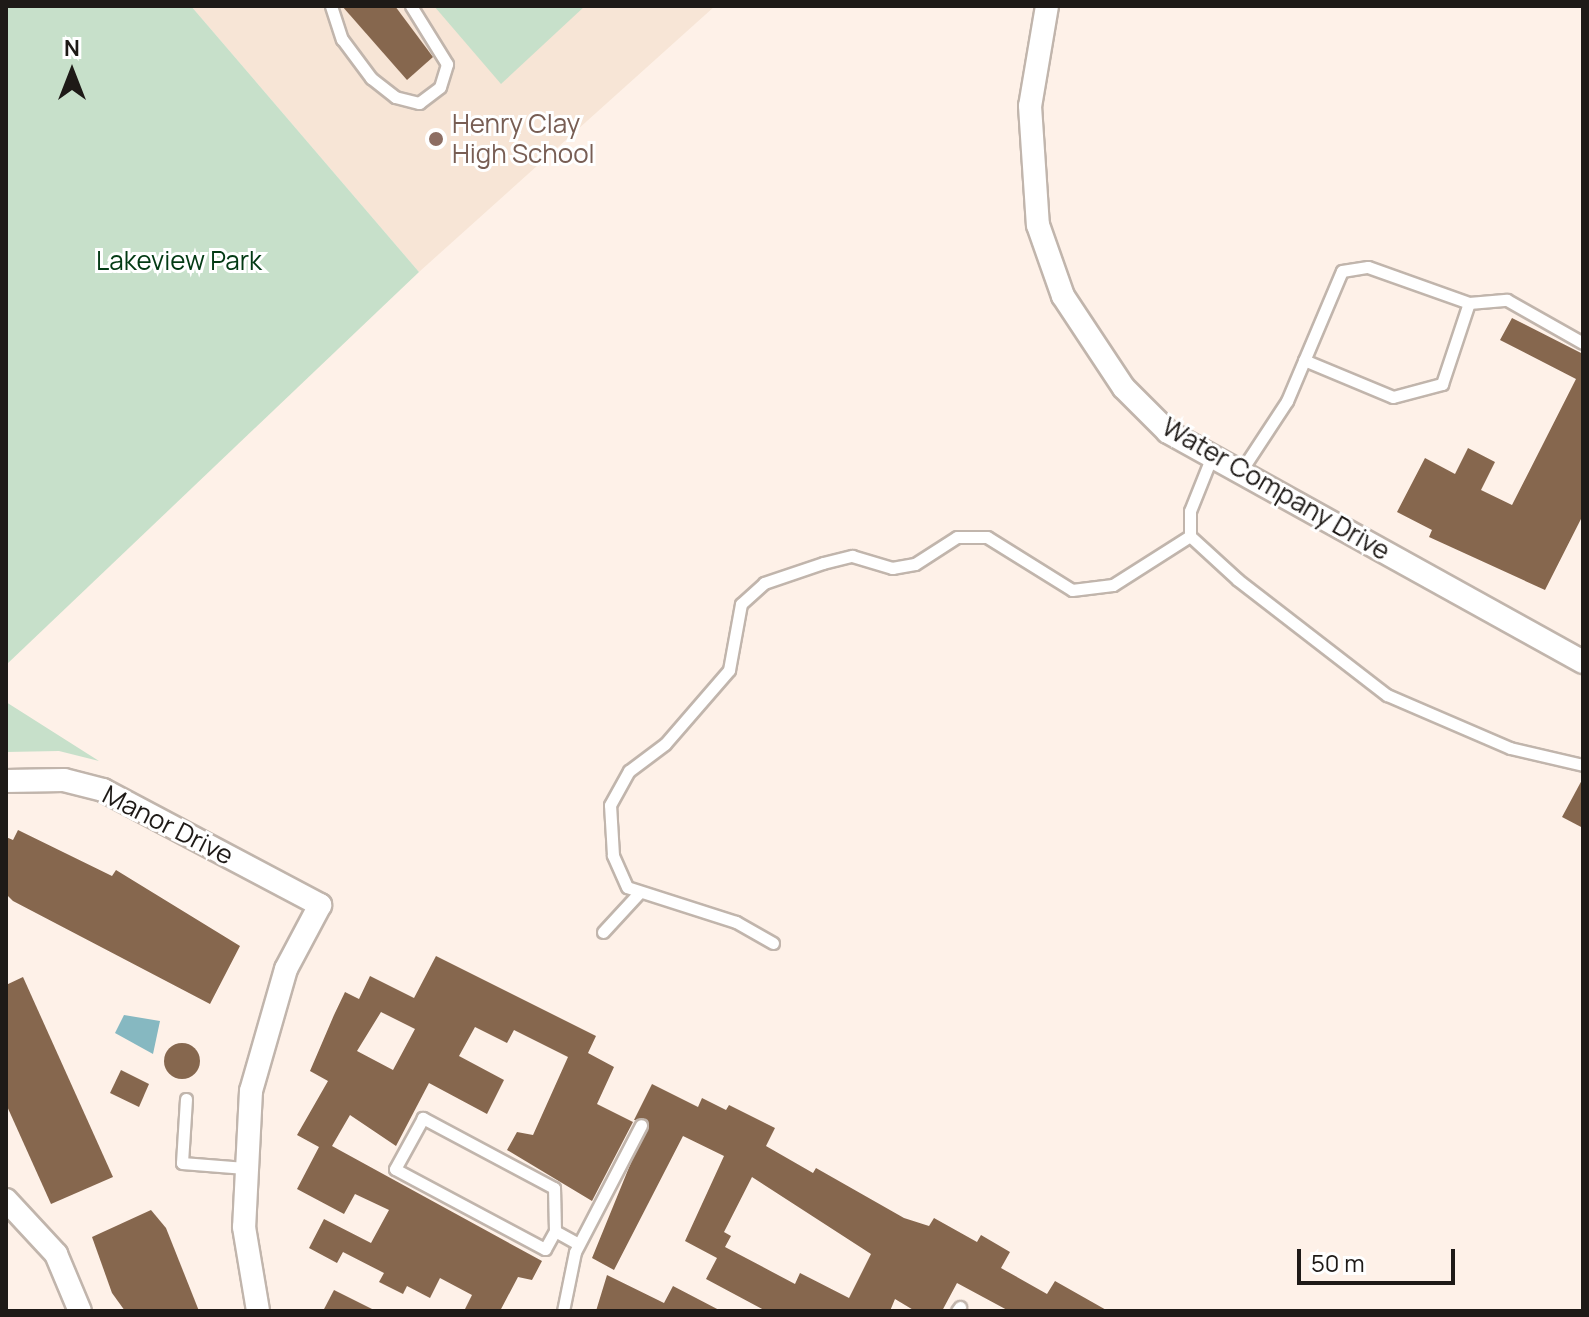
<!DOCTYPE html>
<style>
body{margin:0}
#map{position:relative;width:1589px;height:1317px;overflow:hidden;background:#fef1e8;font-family:Manrope,sans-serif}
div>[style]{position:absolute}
.built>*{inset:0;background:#f7e5d6}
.green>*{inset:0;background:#c7e0ca}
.water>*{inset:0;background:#86b8c1}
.building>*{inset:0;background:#86674e}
.round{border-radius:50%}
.roads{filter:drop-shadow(2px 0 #c1b5ac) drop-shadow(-2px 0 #c1b5ac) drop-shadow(0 2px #c1b5ac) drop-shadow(0 -2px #c1b5ac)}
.service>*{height:11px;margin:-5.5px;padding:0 5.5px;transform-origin:5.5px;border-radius:5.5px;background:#fff}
.minor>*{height:22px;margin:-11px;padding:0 11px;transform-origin:11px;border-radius:11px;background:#fff}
.dots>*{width:22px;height:22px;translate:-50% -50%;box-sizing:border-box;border:4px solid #fff;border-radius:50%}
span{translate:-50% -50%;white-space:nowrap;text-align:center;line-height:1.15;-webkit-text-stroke:6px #fff;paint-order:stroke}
.education-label{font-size:26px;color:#785e54}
.left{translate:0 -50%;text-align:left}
.park-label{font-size:26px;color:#033a14}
.street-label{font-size:26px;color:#1e1a17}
.frame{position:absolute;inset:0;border:8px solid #1e1a17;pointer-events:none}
.north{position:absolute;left:32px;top:32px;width:80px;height:80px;-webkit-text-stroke:6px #fff;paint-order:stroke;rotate:0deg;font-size:22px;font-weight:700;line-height:32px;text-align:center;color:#1e1a17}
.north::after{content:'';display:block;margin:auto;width:28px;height:36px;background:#1e1a17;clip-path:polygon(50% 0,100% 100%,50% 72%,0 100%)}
.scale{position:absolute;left:1297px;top:1249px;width:158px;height:36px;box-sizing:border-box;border:4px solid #1e1a17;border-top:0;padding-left:10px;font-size:24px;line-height:28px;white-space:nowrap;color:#1e1a17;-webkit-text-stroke:6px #fff;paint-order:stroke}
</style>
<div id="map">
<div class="built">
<div style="clip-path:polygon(191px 6px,715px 6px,419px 272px)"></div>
</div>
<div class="green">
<div style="clip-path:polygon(6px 6px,191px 6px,419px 272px,6px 665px)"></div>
<div style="clip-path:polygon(434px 6px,585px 6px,501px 84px)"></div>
<div style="clip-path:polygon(6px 702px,99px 761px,59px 751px,6px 752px)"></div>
</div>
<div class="water">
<div style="clip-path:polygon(124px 1015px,160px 1021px,153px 1054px,115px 1033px)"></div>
</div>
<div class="building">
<div style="clip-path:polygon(342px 6px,395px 6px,433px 57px,407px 80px)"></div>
<div style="clip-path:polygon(1512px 318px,1583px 354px,1583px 515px,1545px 590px,1429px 537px,1432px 530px,1397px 512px,1425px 458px,1455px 474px,1468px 448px,1495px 462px,1481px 490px,1512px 505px,1576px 379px,1500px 340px)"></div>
<div style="clip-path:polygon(1583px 778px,1583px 828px,1562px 817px)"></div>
<div style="clip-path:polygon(18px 830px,112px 876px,116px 870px,240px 946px,210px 1004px,13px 901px,6px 894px,6px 837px,13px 840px)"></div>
<div style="clip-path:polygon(evenodd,436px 956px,596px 1036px,588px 1053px,614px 1067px,597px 1104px,633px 1122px,652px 1084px,698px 1107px,702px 1098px,726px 1110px,729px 1105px,775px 1128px,766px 1146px,813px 1173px,816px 1168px,904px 1218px,929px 1226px,934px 1218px,977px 1242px,981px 1235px,1010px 1252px,1001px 1268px,1047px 1294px,1055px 1281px,1108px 1311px,1009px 1311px,957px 1283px,942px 1311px,915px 1311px,895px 1299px,890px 1311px,766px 1311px,706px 1279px,717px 1258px,685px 1241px,724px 1156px,683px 1136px,614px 1270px,592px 1258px,648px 1121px,634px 1120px,592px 1201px,507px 1150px,517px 1132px,533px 1135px,568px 1057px,514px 1030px,507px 1043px,475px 1027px,459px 1056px,504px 1080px,487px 1114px,429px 1083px,396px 1146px,350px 1115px,332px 1146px,542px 1261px,532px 1280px,518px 1277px,500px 1311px,464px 1311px,472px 1295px,440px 1278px,430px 1298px,407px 1286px,403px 1294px,379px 1282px,384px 1273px,343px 1252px,337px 1263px,309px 1248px,324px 1219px,371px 1243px,389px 1210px,355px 1194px,344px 1214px,297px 1189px,319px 1147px,297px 1135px,328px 1081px,310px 1071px,334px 1015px,345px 992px,359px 999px,370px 976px,414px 998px,436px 956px,381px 1012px,415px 1029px,393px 1070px,357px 1051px,381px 1012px,436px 956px,752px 1177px,871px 1254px,849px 1298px,800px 1273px,795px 1284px,725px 1247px,731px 1236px,724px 1232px,752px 1177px)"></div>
<div style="clip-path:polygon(23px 977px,113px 1177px,51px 1204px,6px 1104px,6px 985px)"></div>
<div class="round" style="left:164px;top:1043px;width:36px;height:36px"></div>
<div style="clip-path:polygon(121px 1070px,149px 1084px,139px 1107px,110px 1093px)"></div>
<div style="clip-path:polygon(151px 1210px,166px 1228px,199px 1311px,125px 1311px,112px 1293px,92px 1237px)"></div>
<div style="clip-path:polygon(607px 1275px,664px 1303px,673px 1286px,721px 1311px,596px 1311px)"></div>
<div style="clip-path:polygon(334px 1290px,376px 1311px,323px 1311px)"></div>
</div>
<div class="roads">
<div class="service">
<div style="left:331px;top:6px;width:35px;rotate:72deg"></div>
<div style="left:342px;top:39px;width:49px;rotate:53.4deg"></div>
<div style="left:371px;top:78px;width:31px;rotate:38deg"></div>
<div style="left:395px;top:97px;width:25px;rotate:14deg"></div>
<div style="left:419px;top:103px;width:26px;rotate:-37deg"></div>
<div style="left:440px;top:87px;width:24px;rotate:-73deg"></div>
<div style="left:447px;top:64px;width:68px;rotate:-121.8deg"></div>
<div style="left:1304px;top:360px;width:96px;rotate:22.6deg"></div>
<div style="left:1393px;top:397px;width:51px;rotate:-14.9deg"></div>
<div style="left:1442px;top:384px;width:85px;rotate:-71.6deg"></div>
<div style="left:1212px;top:456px;width:59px;rotate:111.8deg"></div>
<div style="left:1190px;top:511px;width:25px;rotate:90deg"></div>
<div style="left:1190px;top:536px;width:65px;rotate:42.5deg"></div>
<div style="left:1238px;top:580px;width:188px;rotate:37.7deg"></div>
<div style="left:1387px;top:695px;width:134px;rotate:23.3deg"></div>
<div style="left:1510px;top:748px;width:75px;rotate:13.1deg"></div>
<div style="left:1241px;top:471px;width:84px;rotate:-56.7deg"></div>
<div style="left:1287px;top:401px;width:141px;rotate:-67.1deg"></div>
<div style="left:1342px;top:271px;width:26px;rotate:-9deg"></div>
<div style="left:1368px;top:267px;width:107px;rotate:19.6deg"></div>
<div style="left:1469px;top:303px;width:38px;rotate:-5deg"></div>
<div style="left:1507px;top:300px;width:87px;rotate:29.5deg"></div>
<div style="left:603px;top:932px;width:53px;rotate:-47.3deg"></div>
<div style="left:773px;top:943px;width:43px;rotate:-150.4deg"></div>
<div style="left:736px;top:922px;width:114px;rotate:-162.2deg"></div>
<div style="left:627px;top:887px;width:35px;rotate:-114deg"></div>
<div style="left:613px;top:855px;width:50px;rotate:-93.4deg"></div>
<div style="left:610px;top:805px;width:39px;rotate:-61deg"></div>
<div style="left:629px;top:771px;width:45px;rotate:-36.9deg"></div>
<div style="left:665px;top:744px;width:98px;rotate:-49.1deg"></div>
<div style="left:729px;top:670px;width:67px;rotate:-79.7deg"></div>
<div style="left:741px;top:604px;width:31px;rotate:-42deg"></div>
<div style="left:764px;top:583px;width:62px;rotate:-18.7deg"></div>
<div style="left:823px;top:563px;width:30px;rotate:-14deg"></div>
<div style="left:852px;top:556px;width:42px;rotate:16.7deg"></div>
<div style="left:892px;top:568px;width:23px;rotate:-10deg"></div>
<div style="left:915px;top:564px;width:50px;rotate:-32.7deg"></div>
<div style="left:957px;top:537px;width:30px"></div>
<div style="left:987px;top:537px;width:100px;rotate:31.9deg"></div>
<div style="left:1072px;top:590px;width:41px;rotate:-7deg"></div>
<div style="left:1113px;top:585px;width:91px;rotate:-32.5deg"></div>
<div style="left:186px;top:1099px;width:64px;rotate:93.6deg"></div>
<div style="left:182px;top:1163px;width:63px;rotate:4.5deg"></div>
<div style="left:555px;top:1231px;width:43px;rotate:-91.3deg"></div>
<div style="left:554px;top:1188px;width:149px;rotate:-151.9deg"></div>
<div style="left:423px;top:1118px;width:58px;rotate:118.8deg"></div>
<div style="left:395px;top:1169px;width:170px;rotate:28.1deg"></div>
<div style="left:545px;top:1249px;width:21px;rotate:-61deg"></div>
<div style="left:555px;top:1231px;width:26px;rotate:29deg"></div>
<div style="left:563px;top:1311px;width:60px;rotate:-78.5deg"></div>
<div style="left:575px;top:1252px;width:143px;rotate:-62.5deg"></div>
<div style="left:957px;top:1311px;width:5px;rotate:-53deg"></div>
</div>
<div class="minor">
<div style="left:1047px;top:6px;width:101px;rotate:99.6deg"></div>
<div style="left:1030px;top:106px;width:119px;rotate:86.2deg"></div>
<div style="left:1038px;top:225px;width:75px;rotate:70.6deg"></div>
<div style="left:1063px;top:296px;width:110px;rotate:56.5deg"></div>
<div style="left:1124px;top:388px;width:62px;rotate:45deg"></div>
<div style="left:1168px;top:432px;width:474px;rotate:29deg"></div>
<div style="left:6px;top:781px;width:58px;rotate:-1deg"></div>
<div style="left:64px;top:780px;width:40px;rotate:14.4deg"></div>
<div style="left:103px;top:790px;width:246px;rotate:27.9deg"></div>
<div style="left:320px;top:905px;width:72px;rotate:118deg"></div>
<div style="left:286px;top:969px;width:127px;rotate:106deg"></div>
<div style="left:251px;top:1091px;width:136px;rotate:92.9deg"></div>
<div style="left:244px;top:1227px;width:85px;rotate:80.5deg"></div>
<div style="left:6px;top:1200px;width:74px;rotate:47.2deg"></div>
<div style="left:56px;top:1254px;width:62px;rotate:67.2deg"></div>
</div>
</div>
<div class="dots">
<div style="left:436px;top:139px;background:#8d6e63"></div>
</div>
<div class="education-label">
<span class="left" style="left:452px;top:139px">Henry Clay<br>High School</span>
</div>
<div class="park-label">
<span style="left:179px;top:261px">Lakeview Park</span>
</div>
<div class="street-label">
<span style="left:1276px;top:489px;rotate:30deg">Water Company Drive</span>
<span style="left:168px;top:825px;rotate:27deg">Manor Drive</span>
</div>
<div class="frame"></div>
<div class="north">N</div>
<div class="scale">50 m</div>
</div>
